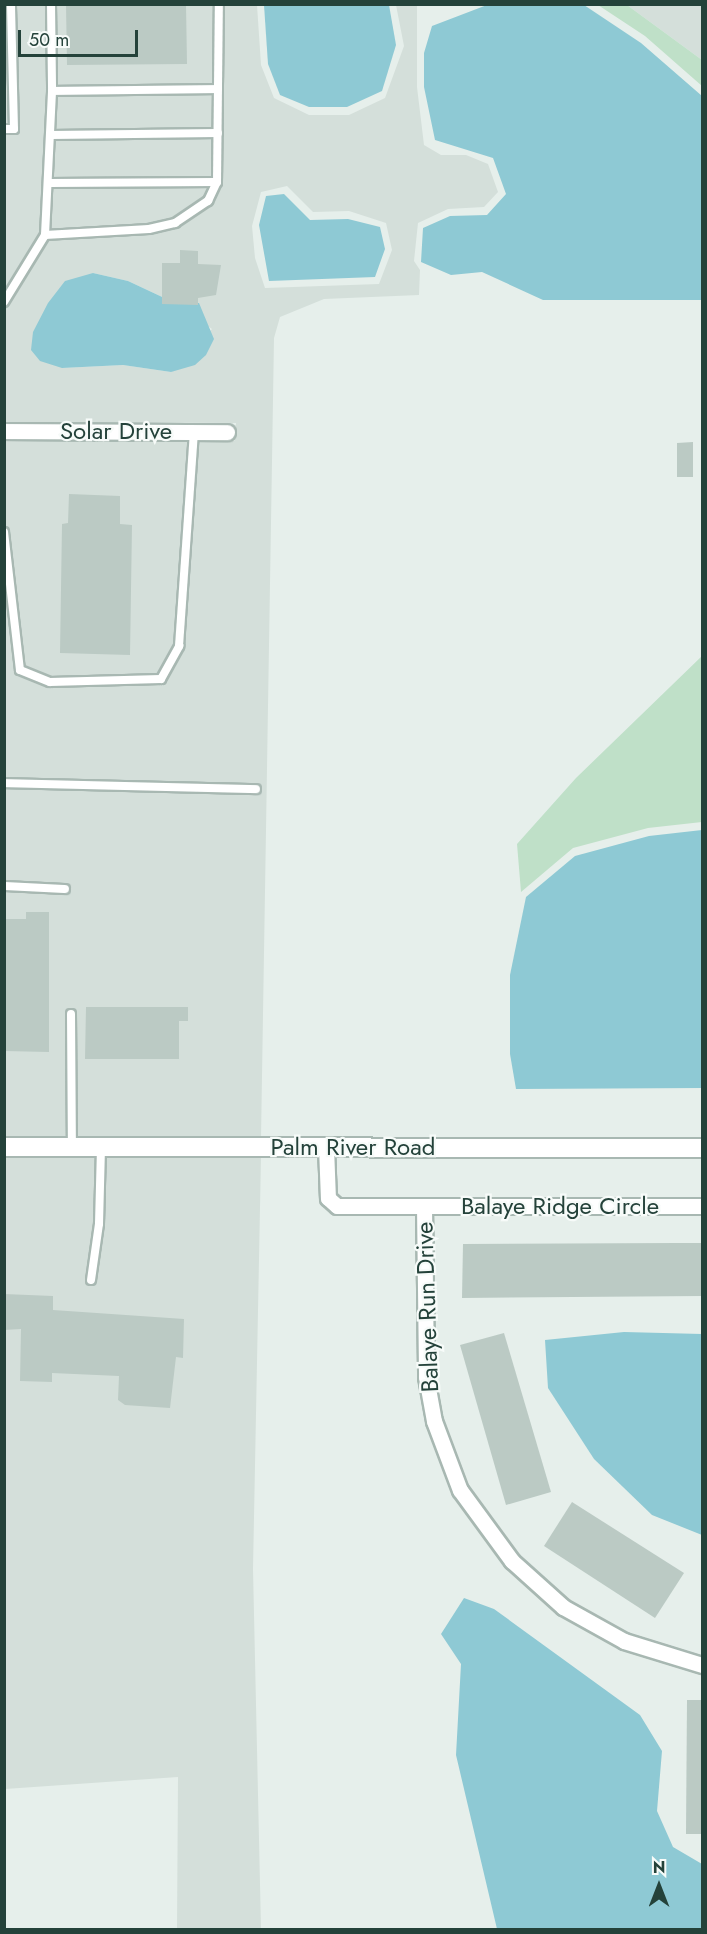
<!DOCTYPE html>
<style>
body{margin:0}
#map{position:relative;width:707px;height:1934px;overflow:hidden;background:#e6efeb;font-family:Jost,sans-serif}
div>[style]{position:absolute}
.built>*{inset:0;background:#d4dfda}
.green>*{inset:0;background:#bfe0c8}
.water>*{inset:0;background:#8ec9d4}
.building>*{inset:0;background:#bbcac4}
.roads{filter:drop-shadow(2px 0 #a8b8b2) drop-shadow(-2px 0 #a8b8b2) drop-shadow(0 2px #a8b8b2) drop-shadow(0 -2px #a8b8b2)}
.service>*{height:8px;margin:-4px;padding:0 4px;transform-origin:4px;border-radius:4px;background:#fff}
.minor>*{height:15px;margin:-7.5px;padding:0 7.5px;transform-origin:7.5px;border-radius:7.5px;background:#fff}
.tertiary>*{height:18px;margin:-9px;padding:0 9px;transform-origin:9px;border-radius:9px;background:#fff}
span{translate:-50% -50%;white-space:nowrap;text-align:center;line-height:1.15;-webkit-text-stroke:4.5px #f7fbf9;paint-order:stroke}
.street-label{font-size:24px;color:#24423a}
.frame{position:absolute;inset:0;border:6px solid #24423a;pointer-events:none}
.north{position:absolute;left:629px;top:1856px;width:60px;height:60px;-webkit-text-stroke:4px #f7fbf9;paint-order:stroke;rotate:0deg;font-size:16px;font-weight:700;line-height:24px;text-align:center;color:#24423a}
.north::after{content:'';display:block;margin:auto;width:21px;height:27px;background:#24423a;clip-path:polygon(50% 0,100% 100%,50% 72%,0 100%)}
.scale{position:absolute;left:18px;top:30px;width:120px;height:27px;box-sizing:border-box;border:3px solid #24423a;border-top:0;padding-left:8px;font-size:18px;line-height:21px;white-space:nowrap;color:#24423a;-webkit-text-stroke:4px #f7fbf9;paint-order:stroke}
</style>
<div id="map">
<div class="built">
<div style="clip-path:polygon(evenodd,5px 5px,257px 5px,261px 65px,274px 98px,309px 115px,349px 115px,385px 98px,404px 46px,396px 5px,417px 5px,417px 87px,424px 145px,441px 155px,466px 155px,488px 164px,498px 192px,484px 207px,448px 209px,418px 223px,414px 261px,420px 270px,419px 295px,324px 299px,280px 317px,274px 338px,261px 1138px,5px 1137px,5px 441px,235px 441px,236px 423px,5px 422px,5px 5px,287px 186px,313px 212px,349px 211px,386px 223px,392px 250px,379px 284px,265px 288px,255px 258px,252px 226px,261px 192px,287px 186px,5px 5px,93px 273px,128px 281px,175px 303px,212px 329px,171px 372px,123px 365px,62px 368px,93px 273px)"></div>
<div style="clip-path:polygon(627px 5px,702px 5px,702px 60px)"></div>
<div style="clip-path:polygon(5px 1156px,261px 1156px,253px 1569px,261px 1929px,177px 1929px,178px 1777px,5px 1789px)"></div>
</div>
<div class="green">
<div style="clip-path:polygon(598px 5px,627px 5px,702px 60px,702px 86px,645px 36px)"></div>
<div style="clip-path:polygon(702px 656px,702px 822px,648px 828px,573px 848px,521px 892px,517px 844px,576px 778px)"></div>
</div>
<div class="water">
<div style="clip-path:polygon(264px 5px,389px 5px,396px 45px,382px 91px,347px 107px,309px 107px,280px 95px,268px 64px)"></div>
<div style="clip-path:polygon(487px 5px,584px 5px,641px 43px,702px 96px,702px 300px,543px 300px,482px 272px,451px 275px,421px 262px,423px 228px,450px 216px,487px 215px,506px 194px,493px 158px,435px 140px,424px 87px,424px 53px,432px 26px)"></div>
<div style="clip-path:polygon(284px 194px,310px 220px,348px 219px,380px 227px,385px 249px,375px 277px,269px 281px,259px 225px,266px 196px)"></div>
<div style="clip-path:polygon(93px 273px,128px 281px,175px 303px,199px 303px,214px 339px,206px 355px,195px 365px,171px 372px,123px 365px,62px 368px,40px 361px,31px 350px,33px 332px,48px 303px,65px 281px)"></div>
<div style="clip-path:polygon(702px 830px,702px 1088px,516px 1089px,510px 1054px,510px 975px,526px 897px,575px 856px,649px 836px)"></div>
<div style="clip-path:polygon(624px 1332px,702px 1334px,702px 1535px,652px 1515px,594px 1459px,548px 1388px,545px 1340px)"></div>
<div style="clip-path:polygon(464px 1598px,494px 1609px,640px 1715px,662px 1751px,657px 1811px,673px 1847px,702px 1864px,702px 1929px,497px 1929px,456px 1755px,461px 1664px,441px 1634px)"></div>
</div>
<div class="building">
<div style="clip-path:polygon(66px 4px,186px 4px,187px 64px,67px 65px)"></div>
<div style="clip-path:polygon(180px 250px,198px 251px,198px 264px,221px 265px,216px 295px,198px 298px,198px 305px,162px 304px,162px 263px,180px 263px)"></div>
<div style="clip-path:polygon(693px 442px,693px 477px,677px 477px,677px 443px)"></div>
<div style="clip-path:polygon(69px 494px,120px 496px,120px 524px,132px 525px,130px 655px,60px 653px,62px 524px,68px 523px)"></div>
<div style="clip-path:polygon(26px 912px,49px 912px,49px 1052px,4px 1051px,4px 919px,26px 919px)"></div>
<div style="clip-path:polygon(86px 1007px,188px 1007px,188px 1021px,179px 1021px,179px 1059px,85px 1059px)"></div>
<div style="clip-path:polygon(676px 1243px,702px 1243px,702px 1296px,462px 1298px,463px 1244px)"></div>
<div style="clip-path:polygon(4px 1294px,53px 1296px,53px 1310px,184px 1319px,183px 1358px,176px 1357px,170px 1408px,125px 1405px,118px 1400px,119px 1376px,52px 1373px,52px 1382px,20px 1381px,21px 1329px,4px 1330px)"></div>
<div style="clip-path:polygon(504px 1333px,551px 1492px,506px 1505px,460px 1345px)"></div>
<div style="clip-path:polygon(572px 1502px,684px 1573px,655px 1618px,544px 1546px)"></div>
<div style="clip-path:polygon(687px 1700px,702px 1700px,702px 1834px,686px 1834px)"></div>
</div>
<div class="roads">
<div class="service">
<div style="left:51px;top:4px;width:87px;rotate:89.3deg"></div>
<div style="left:4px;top:129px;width:10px"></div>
<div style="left:14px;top:129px;width:125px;rotate:-91.4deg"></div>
<div style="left:51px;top:135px;width:167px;rotate:-0.7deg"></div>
<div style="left:49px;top:183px;width:168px;rotate:-0.3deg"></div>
<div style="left:45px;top:235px;width:144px;rotate:-87.2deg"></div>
<div style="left:52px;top:91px;width:166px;rotate:-0.7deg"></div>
<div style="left:4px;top:302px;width:79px;rotate:-58.5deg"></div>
<div style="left:45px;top:235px;width:104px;rotate:-3.3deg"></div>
<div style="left:149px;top:229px;width:27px;rotate:-13deg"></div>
<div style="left:175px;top:223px;width:40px;rotate:-34deg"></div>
<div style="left:208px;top:201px;width:21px;rotate:-65deg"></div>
<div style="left:217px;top:182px;width:178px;rotate:-89.4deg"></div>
<div style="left:4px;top:532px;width:139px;rotate:83.4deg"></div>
<div style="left:20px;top:670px;width:32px;rotate:22deg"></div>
<div style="left:50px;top:682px;width:111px;rotate:-1.5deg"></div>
<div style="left:161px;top:679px;width:38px;rotate:-61deg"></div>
<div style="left:179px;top:646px;width:215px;rotate:-86deg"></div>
<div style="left:4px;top:783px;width:252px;rotate:1.4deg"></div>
<div style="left:4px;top:886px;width:61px;rotate:2.8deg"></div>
<div style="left:71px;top:1014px;width:133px;rotate:89.6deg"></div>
<div style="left:91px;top:1280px;width:57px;rotate:-81.9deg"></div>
<div style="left:99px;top:1224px;width:76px;rotate:-88.5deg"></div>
</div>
<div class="minor">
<div style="left:4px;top:431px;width:223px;rotate:0.3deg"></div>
<div style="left:326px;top:1147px;width:51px;rotate:87.8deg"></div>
<div style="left:328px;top:1198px;width:12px;rotate:42deg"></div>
<div style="left:337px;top:1206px;width:365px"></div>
<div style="left:424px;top:1206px;width:171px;rotate:89.3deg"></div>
<div style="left:426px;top:1377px;width:45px;rotate:79.7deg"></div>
<div style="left:434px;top:1421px;width:74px;rotate:69.4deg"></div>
<div style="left:460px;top:1490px;width:88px;rotate:53.8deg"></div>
<div style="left:512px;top:1561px;width:69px;rotate:42deg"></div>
<div style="left:563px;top:1607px;width:70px;rotate:29.1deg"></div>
<div style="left:624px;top:1641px;width:82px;rotate:17.1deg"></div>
</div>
<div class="tertiary">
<div style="left:4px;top:1147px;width:698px;rotate:0.08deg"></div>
</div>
</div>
<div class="street-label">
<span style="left:116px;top:431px">Solar Drive</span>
<span style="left:353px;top:1147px">Palm River Road</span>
<span style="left:560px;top:1206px">Balaye Ridge Circle</span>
<span style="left:427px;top:1307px;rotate:-92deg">Balaye Run Drive</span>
</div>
<div class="frame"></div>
<div class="north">N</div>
<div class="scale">50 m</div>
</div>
